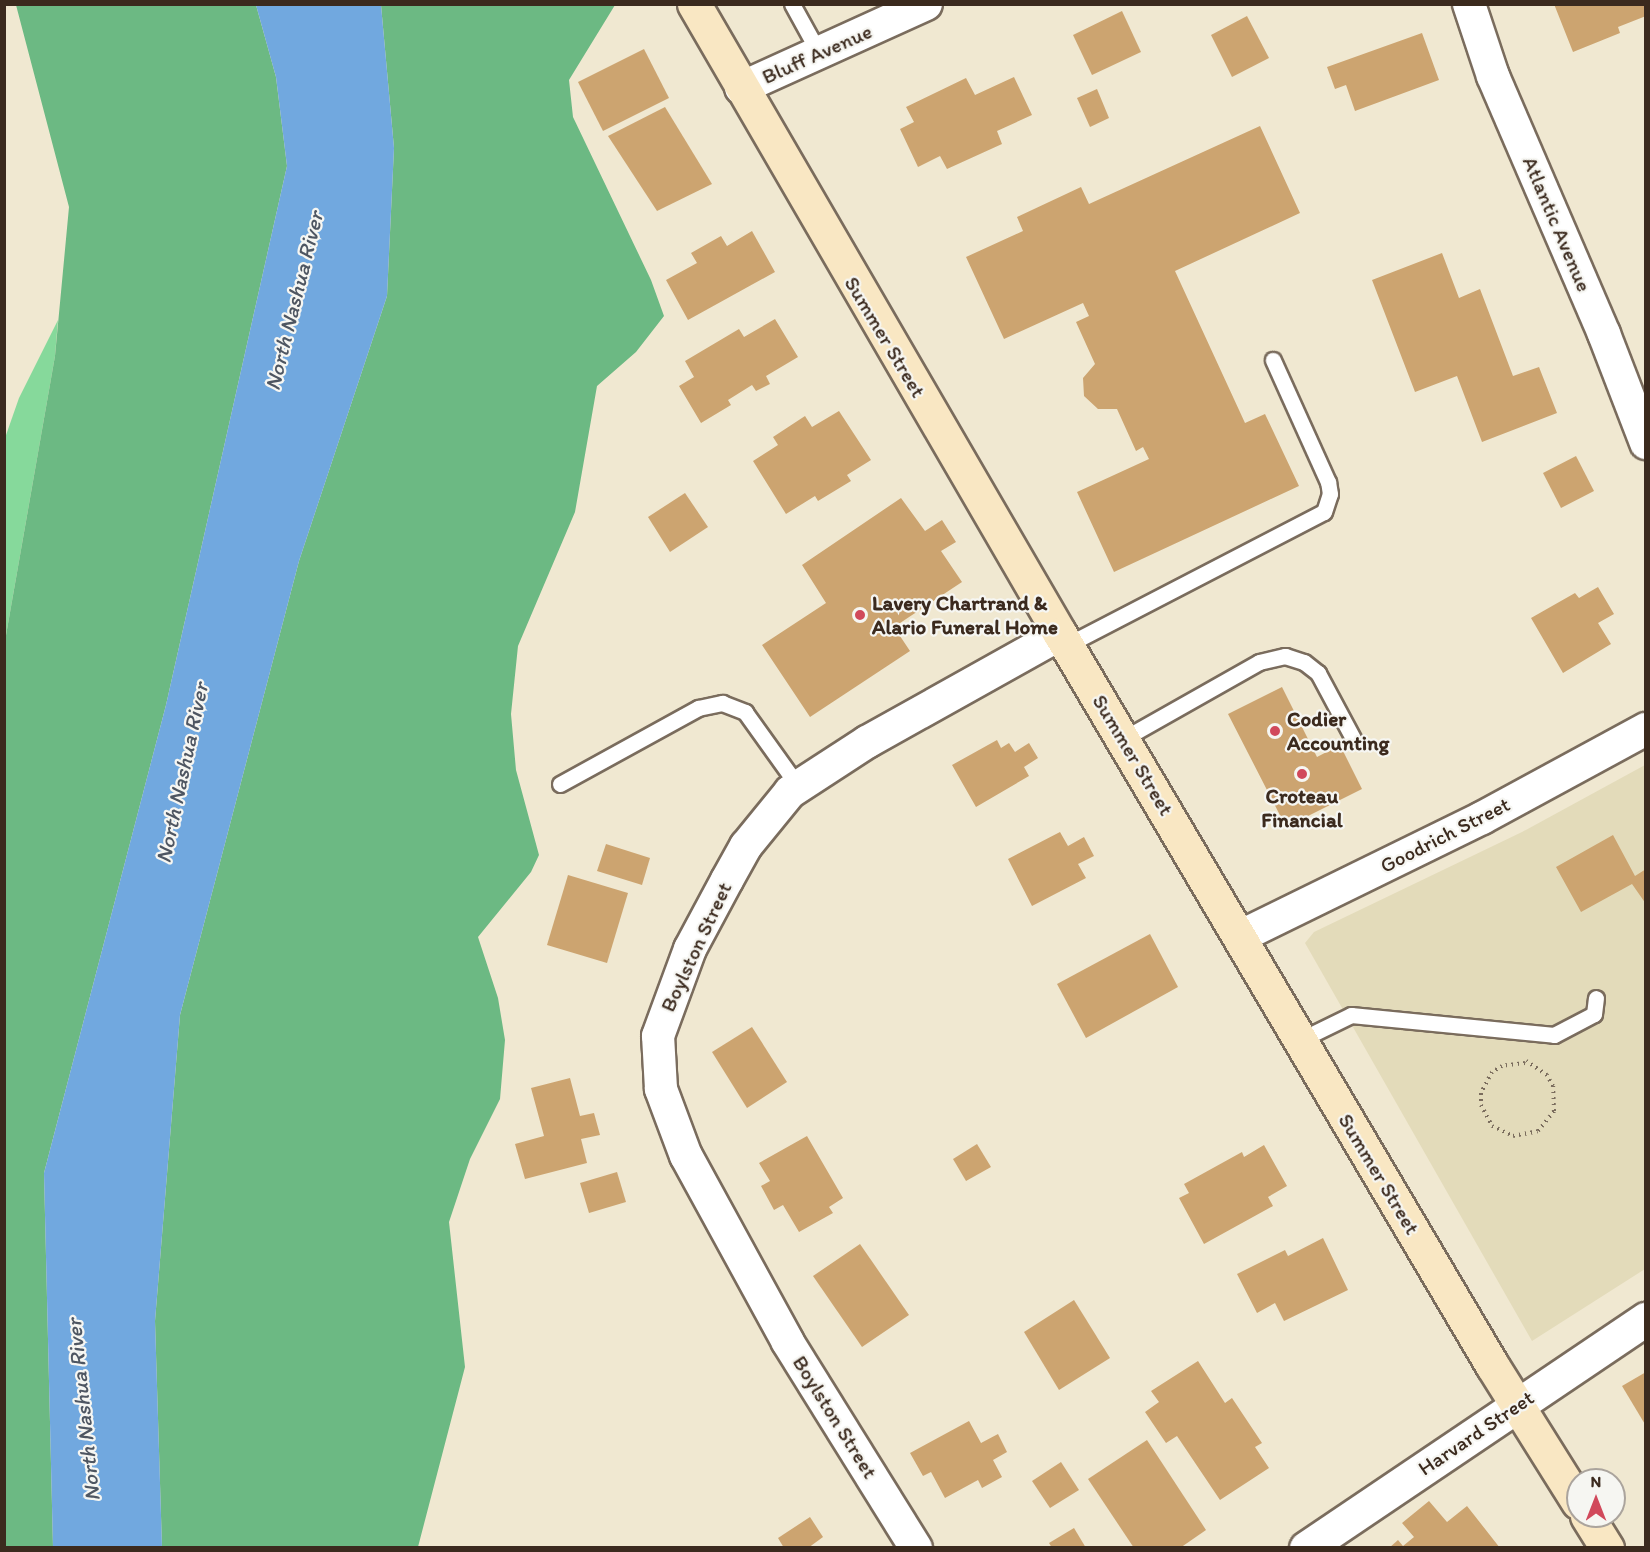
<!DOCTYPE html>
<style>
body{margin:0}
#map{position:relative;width:1650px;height:1552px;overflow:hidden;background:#f0e8d1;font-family:Itim,sans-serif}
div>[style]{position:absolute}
.built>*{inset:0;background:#e3dbba}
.green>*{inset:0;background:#86d99b}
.forest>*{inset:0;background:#6cb983}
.water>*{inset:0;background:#71a8df}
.building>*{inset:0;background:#cca470}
.path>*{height:4px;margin-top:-2px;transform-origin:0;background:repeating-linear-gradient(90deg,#7a6c5d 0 1.5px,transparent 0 6px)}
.roads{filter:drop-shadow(2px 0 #7a6c5d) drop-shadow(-2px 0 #7a6c5d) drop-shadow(0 2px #7a6c5d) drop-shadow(0 -2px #7a6c5d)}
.service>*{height:15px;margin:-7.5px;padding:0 7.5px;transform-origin:7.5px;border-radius:7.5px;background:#fff}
.minor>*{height:32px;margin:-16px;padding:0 16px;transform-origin:16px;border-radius:16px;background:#fff}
.tertiary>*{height:33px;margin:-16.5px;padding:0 16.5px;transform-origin:16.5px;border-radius:16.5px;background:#fff}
.secondary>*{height:33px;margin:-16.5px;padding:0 16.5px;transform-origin:16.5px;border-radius:16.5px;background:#f9e7c3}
.dots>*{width:16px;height:16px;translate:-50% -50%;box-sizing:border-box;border:3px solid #f6f6f2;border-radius:50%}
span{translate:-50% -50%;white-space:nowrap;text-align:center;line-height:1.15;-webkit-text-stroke:4.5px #f6f6f2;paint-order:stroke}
.street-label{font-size:21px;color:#3b2a1e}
.poi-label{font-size:21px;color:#3b2a1e;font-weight:700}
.left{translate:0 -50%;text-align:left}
.water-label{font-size:22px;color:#4e5662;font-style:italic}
.frame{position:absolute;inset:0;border:6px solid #3b2a1e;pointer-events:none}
.north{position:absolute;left:1566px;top:1468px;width:60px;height:60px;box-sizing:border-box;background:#f6f6f2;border:2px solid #aba49d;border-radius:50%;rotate:0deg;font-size:16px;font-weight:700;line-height:24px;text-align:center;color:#3b2a1e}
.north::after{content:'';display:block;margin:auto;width:21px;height:27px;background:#d1495b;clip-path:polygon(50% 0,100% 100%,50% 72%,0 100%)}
</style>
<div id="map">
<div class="built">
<div style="clip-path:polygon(1645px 765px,1645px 1269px,1532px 1341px,1305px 943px,1314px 932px,1522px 832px)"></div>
</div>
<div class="green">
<div style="clip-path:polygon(58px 320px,55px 356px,5px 641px,5px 438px,19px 398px)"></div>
</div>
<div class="forest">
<div style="clip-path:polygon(16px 5px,256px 5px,276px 77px,287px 166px,166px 705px,44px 1173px,53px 1547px,5px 1548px,5px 641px,55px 356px,69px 207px)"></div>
<div style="clip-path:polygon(381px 5px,615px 5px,569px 80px,573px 117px,651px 280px,664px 316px,636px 352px,597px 386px,575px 512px,518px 646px,511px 714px,516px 770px,539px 855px,531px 872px,478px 937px,498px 998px,505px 1040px,500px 1099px,470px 1159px,449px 1222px,465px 1367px,418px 1547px,162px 1548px,155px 1321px,180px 1015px,299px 561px,387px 296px,394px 148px)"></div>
</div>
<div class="water">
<div style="clip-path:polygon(256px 5px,381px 5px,394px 148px,387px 296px,299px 561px,180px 1015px,155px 1321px,162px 1547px,53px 1547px,44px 1173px,166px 705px,287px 166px,276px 77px)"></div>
</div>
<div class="building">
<div style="clip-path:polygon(1554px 4px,1646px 4px,1646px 16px,1618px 27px,1620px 33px,1573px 52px)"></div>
<div style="clip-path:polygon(1122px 11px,1141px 52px,1092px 75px,1073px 35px)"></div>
<div style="clip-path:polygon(1247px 16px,1269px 58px,1232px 77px,1211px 35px)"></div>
<div style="clip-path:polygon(1422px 33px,1439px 80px,1355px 111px,1346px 85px,1335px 89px,1327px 67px)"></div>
<div style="clip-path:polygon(644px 49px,669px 98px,603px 131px,578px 82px)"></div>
<div style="clip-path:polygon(1014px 77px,1032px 115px,997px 131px,1002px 144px,947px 169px,940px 156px,918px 167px,900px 129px,914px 122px,906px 107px,966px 78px,975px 95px)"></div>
<div style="clip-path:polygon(1097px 89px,1109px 118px,1090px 127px,1077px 98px)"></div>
<div style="clip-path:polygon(665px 107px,712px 184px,657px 211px,608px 136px)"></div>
<div style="clip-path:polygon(1260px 126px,1300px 213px,1175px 271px,1245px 423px,1265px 414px,1299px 486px,1114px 572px,1077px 492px,1149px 459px,1143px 447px,1136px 451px,1117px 409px,1098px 409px,1084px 396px,1083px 378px,1095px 364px,1076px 322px,1089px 316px,1083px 303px,1004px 339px,966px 257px,1023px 231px,1017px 217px,1081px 187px,1089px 204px)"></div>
<div style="clip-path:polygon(752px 231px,775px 272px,688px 320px,666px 280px,697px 263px,691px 253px,721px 236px,727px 246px)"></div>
<div style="clip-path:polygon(1442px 253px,1459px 298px,1480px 289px,1513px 376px,1539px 367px,1557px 413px,1482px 442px,1457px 376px,1415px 392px,1372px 280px)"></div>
<div style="clip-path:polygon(775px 319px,798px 357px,766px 376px,770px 384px,756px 391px,752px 385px,728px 400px,731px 405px,701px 423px,679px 386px,694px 377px,685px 361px,739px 329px,744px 337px)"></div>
<div style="clip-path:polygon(839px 411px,871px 460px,847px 475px,851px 481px,818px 501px,815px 496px,786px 514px,753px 461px,778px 445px,773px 437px,805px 416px,812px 427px)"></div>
<div style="clip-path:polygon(1576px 456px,1594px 491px,1561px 508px,1543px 473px)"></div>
<div style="clip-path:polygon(685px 493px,708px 527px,670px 552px,648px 517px)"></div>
<div style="clip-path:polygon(901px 498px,925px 531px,942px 520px,956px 542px,941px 551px,962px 582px,894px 627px,910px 651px,810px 717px,762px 645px,826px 603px,802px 565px)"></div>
<div style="clip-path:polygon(1598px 587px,1614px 614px,1598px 623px,1611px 644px,1563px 673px,1531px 618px,1575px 593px,1579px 598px)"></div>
<div style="clip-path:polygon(1282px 687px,1317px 757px,1340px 745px,1362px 789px,1286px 827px,1228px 714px)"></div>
<div style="clip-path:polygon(997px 740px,1001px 748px,1009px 743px,1015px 752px,1029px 743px,1038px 758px,1024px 767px,1029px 776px,976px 807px,952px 765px)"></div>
<div style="clip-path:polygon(1060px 832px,1068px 846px,1084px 837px,1094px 856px,1078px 864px,1086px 878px,1032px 906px,1008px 859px)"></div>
<div style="clip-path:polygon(1613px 835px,1635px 876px,1646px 869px,1646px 904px,1632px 884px,1581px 912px,1556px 867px)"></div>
<div style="clip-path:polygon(606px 844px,650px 858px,642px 885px,597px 871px)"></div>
<div style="clip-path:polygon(568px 875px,628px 893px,607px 963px,547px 945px)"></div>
<div style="clip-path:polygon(1150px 934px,1178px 987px,1086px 1038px,1057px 984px)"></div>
<div style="clip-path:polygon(752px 1027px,787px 1082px,747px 1108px,712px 1052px)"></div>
<div style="clip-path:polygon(570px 1078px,580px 1116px,594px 1113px,600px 1135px,581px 1139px,587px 1163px,525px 1179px,515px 1144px,544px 1136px,531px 1088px)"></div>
<div style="clip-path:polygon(807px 1136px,843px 1198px,829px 1207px,833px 1213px,799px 1232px,783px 1205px,774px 1210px,761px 1186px,770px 1181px,759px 1163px)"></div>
<div style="clip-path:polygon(977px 1144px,991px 1167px,966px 1181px,953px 1159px)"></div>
<div style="clip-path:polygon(1264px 1145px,1287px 1186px,1268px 1197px,1273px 1206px,1204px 1244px,1179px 1198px,1189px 1193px,1184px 1184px,1242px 1152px,1244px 1157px)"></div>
<div style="clip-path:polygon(617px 1172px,626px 1202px,589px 1213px,580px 1183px)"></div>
<div style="clip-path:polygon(1323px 1238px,1348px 1290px,1284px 1321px,1275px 1303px,1257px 1313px,1237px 1274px,1285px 1250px,1288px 1256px)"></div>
<div style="clip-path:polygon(860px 1244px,909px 1315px,862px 1347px,813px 1276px)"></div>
<div style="clip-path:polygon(1074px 1300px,1110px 1358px,1059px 1390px,1024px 1332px)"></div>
<div style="clip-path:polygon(1198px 1361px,1225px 1403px,1232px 1398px,1262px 1443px,1255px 1447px,1269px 1468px,1220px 1500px,1177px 1436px,1166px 1443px,1145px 1412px,1159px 1402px,1151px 1391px)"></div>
<div style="clip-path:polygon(1646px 1372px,1646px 1426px,1622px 1386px)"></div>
<div style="clip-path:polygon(969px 1421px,981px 1443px,998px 1434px,1007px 1452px,993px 1460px,1002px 1477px,982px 1488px,978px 1480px,945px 1498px,931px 1472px,923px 1476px,910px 1453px)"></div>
<div style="clip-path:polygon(1147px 1440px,1206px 1530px,1180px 1548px,1134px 1548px,1088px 1479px)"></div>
<div style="clip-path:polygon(1061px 1462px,1079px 1490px,1050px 1508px,1032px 1481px)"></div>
<div style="clip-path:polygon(1429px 1501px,1447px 1522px,1467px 1506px,1500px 1548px,1389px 1548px,1398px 1540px,1403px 1546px,1414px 1537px,1402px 1523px)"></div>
<div style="clip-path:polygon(810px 1517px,823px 1537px,808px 1548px,784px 1548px,778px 1538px)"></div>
<div style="clip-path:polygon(1074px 1528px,1086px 1548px,1052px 1548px,1049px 1543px)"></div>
</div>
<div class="path">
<div style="left:1525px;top:1063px;width:23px;rotate:173deg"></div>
<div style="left:1502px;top:1066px;width:12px;rotate:149deg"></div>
<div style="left:1492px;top:1072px;width:24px;rotate:118deg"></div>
<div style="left:1481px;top:1093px;width:12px;rotate:90deg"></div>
<div style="left:1481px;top:1105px;width:24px;rotate:62deg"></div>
<div style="left:1492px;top:1126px;width:23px;rotate:25deg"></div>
<div style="left:1513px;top:1136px;width:25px;rotate:-11deg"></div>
<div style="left:1538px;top:1131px;width:26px;rotate:-51deg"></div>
<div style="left:1554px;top:1111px;width:25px;rotate:-92deg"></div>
<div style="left:1553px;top:1086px;width:13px;rotate:-119deg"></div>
<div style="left:1547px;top:1075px;width:25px;rotate:-146deg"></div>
</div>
<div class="roads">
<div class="service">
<div style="left:792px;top:4px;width:56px;rotate:61.1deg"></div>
<div style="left:1067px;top:645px;width:289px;rotate:-27.4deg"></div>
<div style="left:1324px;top:512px;width:19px;rotate:-72deg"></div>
<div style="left:1330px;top:494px;width:12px;rotate:-99deg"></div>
<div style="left:1328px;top:482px;width:134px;rotate:-114.3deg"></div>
<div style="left:1123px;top:739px;width:156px;rotate:-29.5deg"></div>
<div style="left:1259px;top:662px;width:27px;rotate:-13deg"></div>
<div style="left:1285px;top:656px;width:20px;rotate:18deg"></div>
<div style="left:1304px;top:662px;width:18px;rotate:38deg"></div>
<div style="left:1318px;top:673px;width:76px;rotate:61.8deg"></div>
<div style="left:560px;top:784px;width:158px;rotate:-28.8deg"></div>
<div style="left:698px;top:708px;width:25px;rotate:-12deg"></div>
<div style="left:722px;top:703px;width:25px;rotate:21deg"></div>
<div style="left:745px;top:712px;width:91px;rotate:54.4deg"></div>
<div style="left:1300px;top:1040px;width:57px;rotate:-26.1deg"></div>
<div style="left:1351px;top:1015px;width:204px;rotate:5.6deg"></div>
<div style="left:1554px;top:1035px;width:45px;rotate:-27.7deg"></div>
<div style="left:1594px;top:1014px;width:16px;rotate:-83deg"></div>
</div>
<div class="minor">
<div style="left:1469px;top:4px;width:76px;rotate:71.6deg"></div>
<div style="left:1493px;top:76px;width:281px;rotate:66.7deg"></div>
<div style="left:1604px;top:334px;width:117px;rotate:68.9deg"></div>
<div style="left:741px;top:88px;width:203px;rotate:-24.4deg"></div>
<div style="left:1241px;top:936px;width:268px;rotate:-26.1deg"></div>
<div style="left:1482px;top:818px;width:187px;rotate:-28.5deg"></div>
<div style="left:916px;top:1548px;width:243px;rotate:-121.9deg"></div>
<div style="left:788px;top:1342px;width:212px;rotate:-118.7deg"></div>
<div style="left:686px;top:1156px;width:72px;rotate:-110.5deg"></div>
<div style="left:661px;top:1089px;width:53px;rotate:-93.2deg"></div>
<div style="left:658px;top:1036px;width:93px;rotate:-69.8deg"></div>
<div style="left:690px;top:949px;width:78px;rotate:-61.8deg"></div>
<div style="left:727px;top:880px;width:39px;rotate:-61deg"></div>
<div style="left:746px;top:846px;width:70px;rotate:-50.8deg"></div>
<div style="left:790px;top:792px;width:92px;rotate:-33deg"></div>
<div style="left:867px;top:742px;width:221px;rotate:-29.2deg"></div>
</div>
<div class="tertiary">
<div style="left:1306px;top:1548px;width:410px;rotate:-34deg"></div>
</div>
<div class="secondary">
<div style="left:694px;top:4px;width:729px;rotate:59.85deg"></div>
<div style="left:1060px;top:634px;width:849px;rotate:59.42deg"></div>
<div style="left:1492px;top:1365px;width:162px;rotate:57.9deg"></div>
<div style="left:1587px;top:1516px;width:38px;rotate:58deg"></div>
</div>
</div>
<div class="dots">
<div style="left:860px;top:615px;background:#d1495b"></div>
<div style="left:1275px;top:731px;background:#d1495b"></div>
<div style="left:1302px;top:774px;background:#d1495b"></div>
</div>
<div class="street-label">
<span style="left:817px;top:54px;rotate:-24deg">Bluff Avenue</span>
<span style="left:1557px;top:224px;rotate:67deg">Atlantic Avenue</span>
<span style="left:885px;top:337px;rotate:59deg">Summer Street</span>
<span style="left:1133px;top:755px;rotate:59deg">Summer Street</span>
<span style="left:1445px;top:835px;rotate:-27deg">Goodrich Street</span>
<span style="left:696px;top:947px;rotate:-65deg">Boylston Street</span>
<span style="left:1379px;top:1174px;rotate:59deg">Summer Street</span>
<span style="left:835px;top:1417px;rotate:58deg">Boylston Street</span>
<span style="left:1476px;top:1433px;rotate:-34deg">Harvard Street</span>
</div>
<div class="poi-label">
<span class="left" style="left:872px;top:615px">Lavery Chartrand &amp;<br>Alario Funeral Home</span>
<span class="left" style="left:1287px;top:731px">Codier<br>Accounting</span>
<span style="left:1302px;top:808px">Croteau<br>Financial</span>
</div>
<div class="water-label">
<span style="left:294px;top:301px;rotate:-76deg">North Nashua River</span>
<span style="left:182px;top:773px;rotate:-78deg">North Nashua River</span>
<span style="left:83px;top:1410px;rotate:-96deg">North Nashua River</span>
</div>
<div class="frame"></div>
<div class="north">N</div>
</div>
